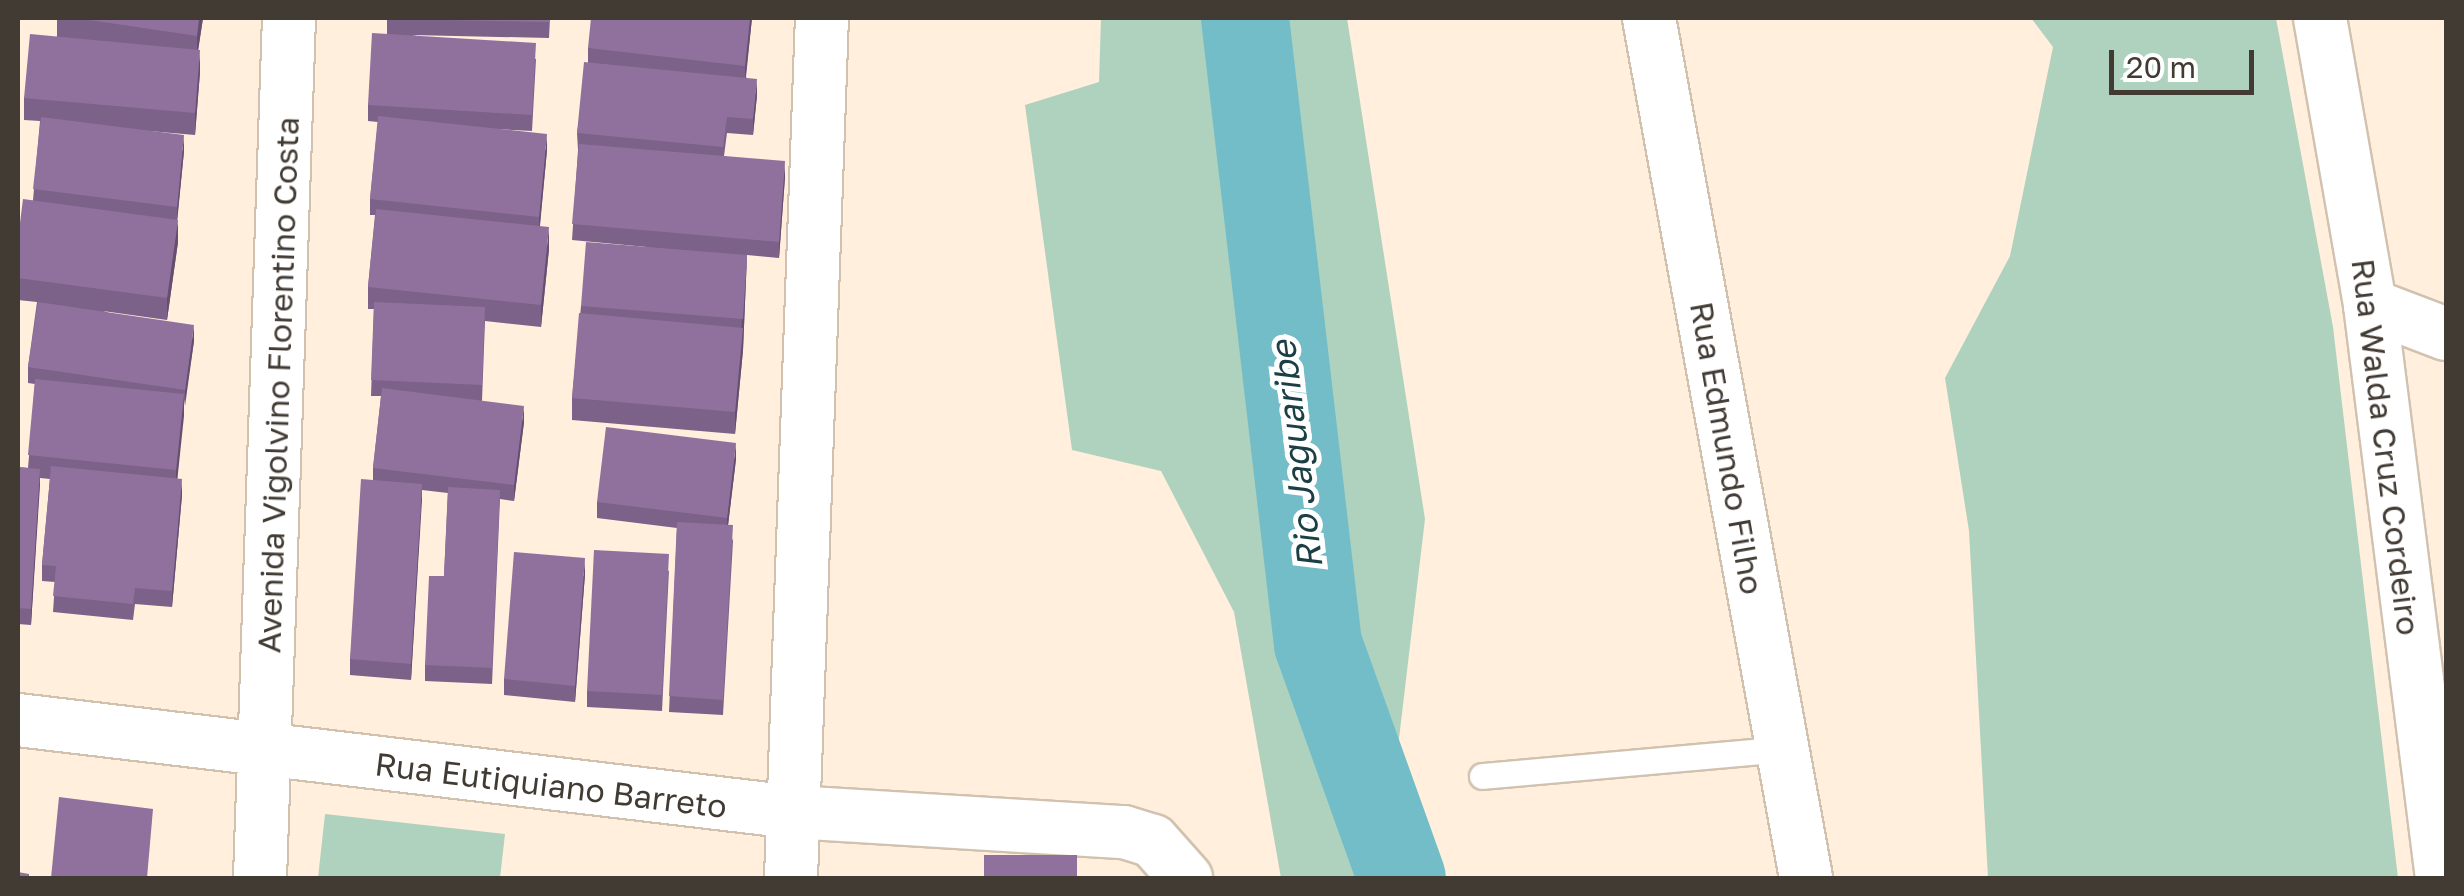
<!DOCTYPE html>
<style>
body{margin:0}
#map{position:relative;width:2464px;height:896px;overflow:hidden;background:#ffefdc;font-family:"Golos Text",sans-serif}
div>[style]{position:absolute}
.green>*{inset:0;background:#afd2bf}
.river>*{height:88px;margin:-44px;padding:0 44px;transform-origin:44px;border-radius:44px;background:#72bdc7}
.roads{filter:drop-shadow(2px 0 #d1c2b0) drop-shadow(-2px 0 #d1c2b0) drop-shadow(0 2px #d1c2b0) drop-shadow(0 -2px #d1c2b0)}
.service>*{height:25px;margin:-12.5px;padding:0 12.5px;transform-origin:12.5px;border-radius:12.5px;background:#fff}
.minor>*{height:52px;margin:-26px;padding:0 26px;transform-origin:26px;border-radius:26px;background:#fff}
.wall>*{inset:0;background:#7c6188}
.shaded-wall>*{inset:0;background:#654f6f}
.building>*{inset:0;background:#90719e}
span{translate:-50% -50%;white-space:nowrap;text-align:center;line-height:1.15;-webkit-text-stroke:10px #fff;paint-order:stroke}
.street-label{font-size:32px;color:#423b34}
.water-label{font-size:35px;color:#1b3f44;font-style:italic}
.frame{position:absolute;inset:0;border:20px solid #423b34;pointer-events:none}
.scale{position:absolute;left:2109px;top:50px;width:145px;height:45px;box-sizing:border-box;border:5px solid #423b34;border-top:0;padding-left:12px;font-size:30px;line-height:35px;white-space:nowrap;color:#423b34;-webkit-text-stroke:8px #fff;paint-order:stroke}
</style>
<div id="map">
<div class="green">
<div style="clip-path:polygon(1101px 18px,1347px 18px,1425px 519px,1394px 781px,1432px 878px,1281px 878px,1234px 612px,1161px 471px,1072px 450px,1025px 105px,1099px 82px)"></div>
<div style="clip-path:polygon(2031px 18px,2276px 18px,2333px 327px,2398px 878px,1988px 878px,1969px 531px,1945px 378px,2010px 256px,2053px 47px)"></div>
<div style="clip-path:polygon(325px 814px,505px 834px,500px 878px,318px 878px)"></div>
</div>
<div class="river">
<div style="left:1245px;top:18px;width:630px;rotate:83.35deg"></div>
<div style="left:1318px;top:644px;width:249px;rotate:70.3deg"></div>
</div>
<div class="roads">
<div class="service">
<div style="left:1482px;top:776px;width:301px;rotate:-5.1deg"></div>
</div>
<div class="minor">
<div style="left:1649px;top:18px;width:874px;rotate:79.65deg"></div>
<div style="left:2320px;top:18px;width:291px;rotate:80.1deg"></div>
<div style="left:2370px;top:305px;width:578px;rotate:82.84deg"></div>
<div style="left:2370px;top:305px;width:81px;rotate:20.9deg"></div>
<div style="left:18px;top:720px;width:780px;rotate:6.77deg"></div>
<div style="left:793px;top:812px;width:332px;rotate:3.5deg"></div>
<div style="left:1124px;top:832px;width:30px;rotate:17deg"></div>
<div style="left:1153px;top:841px;width:50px;rotate:48.3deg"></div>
<div style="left:260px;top:878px;width:860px;rotate:-88.07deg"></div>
<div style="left:791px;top:878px;width:861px;rotate:-87.94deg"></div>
</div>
</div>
<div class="wall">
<div style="clip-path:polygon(57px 18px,203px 18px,198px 50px,200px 72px,195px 135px,149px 131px,184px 151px,177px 220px,178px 242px,167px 320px,103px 311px,194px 341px,184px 406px,177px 479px,182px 495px,172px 607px,135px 604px,133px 620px,53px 612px,55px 582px,42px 581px,42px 565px,50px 479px,40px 478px,31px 625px,18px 624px,18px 467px,28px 468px,35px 384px,28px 383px,28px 367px,37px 302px,18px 300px,18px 239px,33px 200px,40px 121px,24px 120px,24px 98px,57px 36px)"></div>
<div style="clip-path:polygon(387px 18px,550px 18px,549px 38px,412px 35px,536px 59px,532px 131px,496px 129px,547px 150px,540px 226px,549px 249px,541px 327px,485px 321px,482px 401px,524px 422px,514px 501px,500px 499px,492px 684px,425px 681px,425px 665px,444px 576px,448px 493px,422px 490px,411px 680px,350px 675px,350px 659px,373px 480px,373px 468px,381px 396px,371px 396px,374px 309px,368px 309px,368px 287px,375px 215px,370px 215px,370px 199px,378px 122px,368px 121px,368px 105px,387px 34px)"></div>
<div style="clip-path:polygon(752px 18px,746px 77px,757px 95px,753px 135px,727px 133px,724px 156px,785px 177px,779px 258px,747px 255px,743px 350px,735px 434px,572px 420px,572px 398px,581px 306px,647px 247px,572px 240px,578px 150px,577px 133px,588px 62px,588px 48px)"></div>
<div style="clip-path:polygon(736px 459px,728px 525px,733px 541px,723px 715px,669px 712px,677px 528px,597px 518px,597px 502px)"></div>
<div style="clip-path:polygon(669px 570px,662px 711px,587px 707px,587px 691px)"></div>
<div style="clip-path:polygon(585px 574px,575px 702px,504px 695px,504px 679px)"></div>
</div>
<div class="shaded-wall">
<div style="clip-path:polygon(199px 18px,203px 18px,197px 58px,197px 36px)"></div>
<div style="clip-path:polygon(750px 18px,752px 18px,745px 82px,745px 66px)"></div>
<div style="clip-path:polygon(200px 50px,200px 72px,195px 135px,195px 113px)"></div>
<div style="clip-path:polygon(757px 79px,757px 95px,753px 135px,753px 119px)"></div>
<div style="clip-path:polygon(547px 134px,547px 150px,539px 233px,539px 217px)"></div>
<div style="clip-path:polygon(184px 135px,184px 151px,177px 223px,177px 207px)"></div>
<div style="clip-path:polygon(785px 161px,785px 177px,779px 258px,779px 242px)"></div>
<div style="clip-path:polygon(178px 220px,178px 242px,167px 320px,167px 298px)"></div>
<div style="clip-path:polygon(549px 227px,549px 249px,541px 327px,541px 305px)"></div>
<div style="clip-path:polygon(747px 255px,743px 350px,735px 434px,735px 412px)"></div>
<div style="clip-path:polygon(194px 325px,194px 341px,185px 406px,185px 390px)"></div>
<div style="clip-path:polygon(184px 394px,184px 416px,176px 492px,176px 470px)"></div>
<div style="clip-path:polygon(524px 406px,524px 422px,514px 501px,514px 485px)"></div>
<div style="clip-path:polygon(736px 443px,736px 459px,727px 534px,727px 518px)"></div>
<div style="clip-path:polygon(40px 469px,40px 485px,31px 625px,31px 609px)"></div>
<div style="clip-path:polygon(182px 479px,182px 495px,172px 607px,172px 591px)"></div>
<div style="clip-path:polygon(422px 484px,422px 500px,411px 680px,411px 664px)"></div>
<div style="clip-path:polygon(585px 558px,585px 574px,575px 702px,575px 686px)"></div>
</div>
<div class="building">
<div style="clip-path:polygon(76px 18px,199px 18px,197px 36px)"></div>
<div style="clip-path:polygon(387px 18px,549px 18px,549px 22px,387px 19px)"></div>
<div style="clip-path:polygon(591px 18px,750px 18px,745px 66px,588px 48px)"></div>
<div style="clip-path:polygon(372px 33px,536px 43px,532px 115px,368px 105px)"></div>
<div style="clip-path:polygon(30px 34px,200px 50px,195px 113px,24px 98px)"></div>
<div style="clip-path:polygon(584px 62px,757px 79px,753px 119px,727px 117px,723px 147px,577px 133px)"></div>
<div style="clip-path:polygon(378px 116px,547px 134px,539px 217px,370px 199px)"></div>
<div style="clip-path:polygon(41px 117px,184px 135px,177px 207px,33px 189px)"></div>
<div style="clip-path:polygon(579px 144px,785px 161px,779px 242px,572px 224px)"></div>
<div style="clip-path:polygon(23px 199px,178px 220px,167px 298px,18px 278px,18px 239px)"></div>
<div style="clip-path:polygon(376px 209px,549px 227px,541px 305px,368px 287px)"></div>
<div style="clip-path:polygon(586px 242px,747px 255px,743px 319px,581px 306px)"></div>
<div style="clip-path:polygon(38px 302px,194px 325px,185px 390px,28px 367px)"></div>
<div style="clip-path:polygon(374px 302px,485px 307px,482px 385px,371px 380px)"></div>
<div style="clip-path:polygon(579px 313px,743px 328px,735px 412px,572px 398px)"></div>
<div style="clip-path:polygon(35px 379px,184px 394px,176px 470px,28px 455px)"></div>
<div style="clip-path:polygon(382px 388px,524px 406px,514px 485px,373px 468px)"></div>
<div style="clip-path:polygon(606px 427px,736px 443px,727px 518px,597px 502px)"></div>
<div style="clip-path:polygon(51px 466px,182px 479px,172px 591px,135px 588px,133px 604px,53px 596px,56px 566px,42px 565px)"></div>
<div style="clip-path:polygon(18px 467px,40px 469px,31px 609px,18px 608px)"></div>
<div style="clip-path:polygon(361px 479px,422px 484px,411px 664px,350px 659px)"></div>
<div style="clip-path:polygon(448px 487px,500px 490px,492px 668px,425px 665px,429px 576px,444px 576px)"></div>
<div style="clip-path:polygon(677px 522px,733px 525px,723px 700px,669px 696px)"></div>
<div style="clip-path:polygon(594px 550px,669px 554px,662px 695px,587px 691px)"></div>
<div style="clip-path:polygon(514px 552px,585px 558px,575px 686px,504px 679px)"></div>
<div style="clip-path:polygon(59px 797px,153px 809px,147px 878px,51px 878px)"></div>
<div style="clip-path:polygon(984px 855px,1077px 855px,1077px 878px,984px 878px)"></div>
<div style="clip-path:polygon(18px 872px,29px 874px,29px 878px,18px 878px)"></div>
</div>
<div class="street-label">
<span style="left:278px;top:385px;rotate:-88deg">Avenida Vigolvino Florentino Costa</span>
<span style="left:2386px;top:447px;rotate:83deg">Rua Walda Cruz Cordeiro</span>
<span style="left:1727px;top:448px;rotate:80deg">Rua Edmundo Filho</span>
<span style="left:551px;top:785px;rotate:7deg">Rua Eutiquiano Barreto</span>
</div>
<div class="water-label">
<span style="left:1296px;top:455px;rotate:-97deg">Rio Jaguaribe</span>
</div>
<div class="frame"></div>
<div class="scale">20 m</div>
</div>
